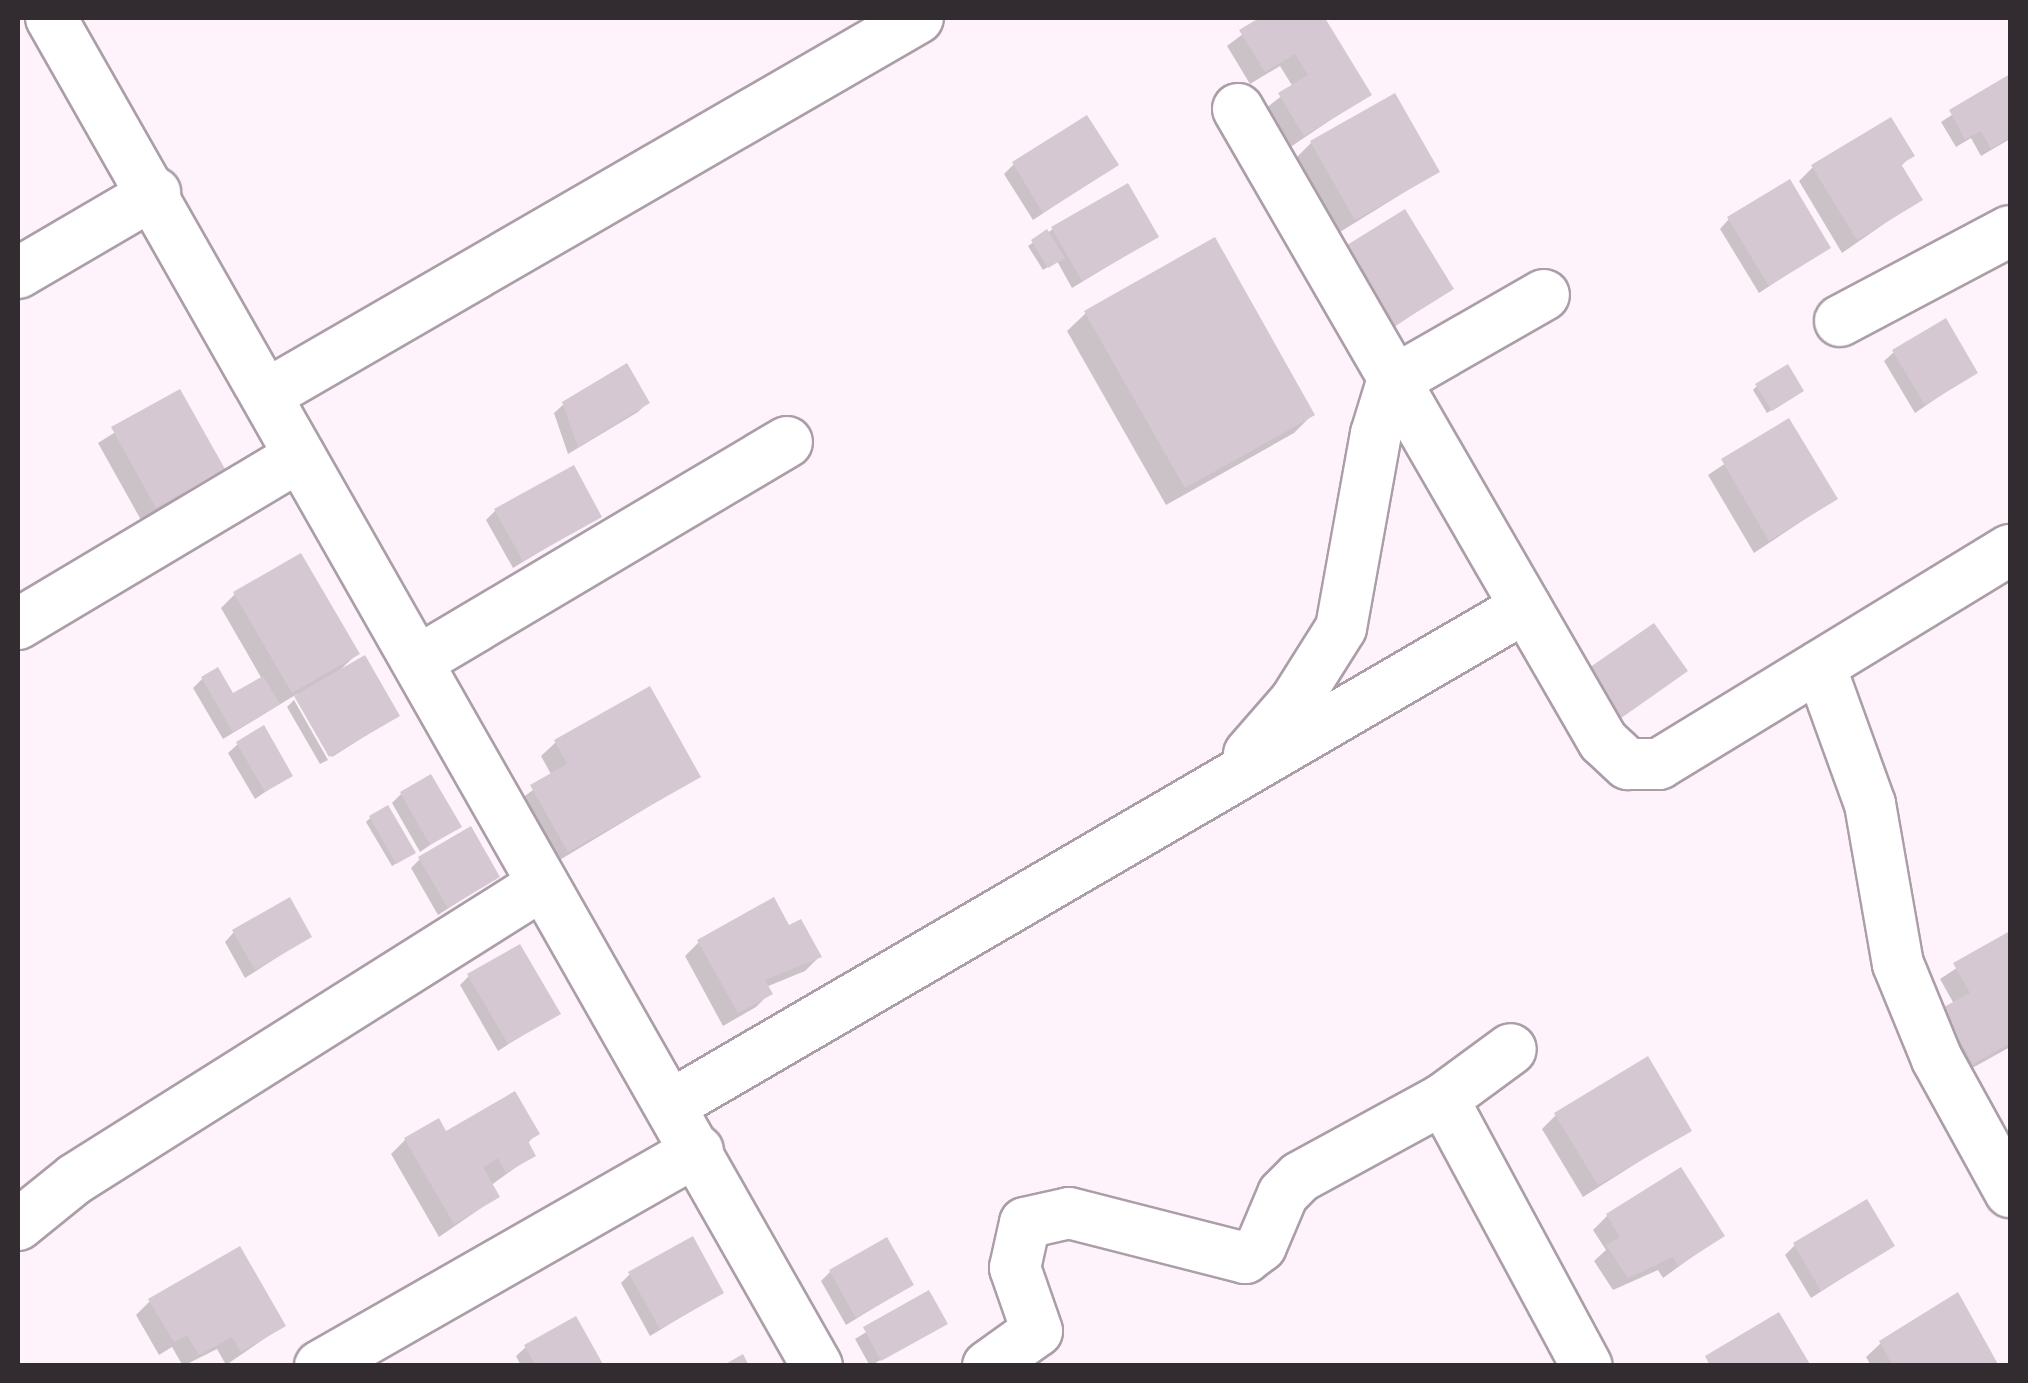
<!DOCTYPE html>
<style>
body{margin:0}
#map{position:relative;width:2028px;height:1383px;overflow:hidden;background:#fef3fb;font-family:Arial,sans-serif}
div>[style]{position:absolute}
.shadow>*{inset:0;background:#0003}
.building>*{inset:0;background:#d6c8d3}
.roads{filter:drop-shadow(2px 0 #ab9ea9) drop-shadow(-2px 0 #ab9ea9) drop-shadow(0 2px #ab9ea9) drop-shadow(0 -2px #ab9ea9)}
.minor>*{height:50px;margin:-25px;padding:0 25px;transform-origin:25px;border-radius:25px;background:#fff}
span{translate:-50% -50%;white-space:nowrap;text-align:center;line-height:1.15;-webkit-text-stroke:10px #fff;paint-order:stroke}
.frame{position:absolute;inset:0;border:20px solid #322c31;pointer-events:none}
</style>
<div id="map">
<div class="shadow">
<div style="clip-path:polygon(1264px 18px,1322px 18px,1369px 94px,1289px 148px,1265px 109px,1293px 87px,1280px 66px,1250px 84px,1227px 46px)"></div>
<div style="clip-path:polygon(2010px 77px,2010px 139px,1981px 156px,1971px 138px,1956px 147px,1941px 122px)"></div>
<div style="clip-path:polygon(1311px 143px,1437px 172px,1340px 232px,1297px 157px)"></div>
<div style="clip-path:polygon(1911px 156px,1900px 167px,1920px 199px,1842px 253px,1799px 181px,1813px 167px)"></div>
<div style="clip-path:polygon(1014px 164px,1116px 165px,1033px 220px,1004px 174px)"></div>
<div style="clip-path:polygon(1404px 213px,1451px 288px,1365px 347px)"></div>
<div style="clip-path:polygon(1729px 219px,1828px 247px,1759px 293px,1720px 229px)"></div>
<div style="clip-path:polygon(1053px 229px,1156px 237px,1072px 288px,1057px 261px,1043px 270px,1028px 246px)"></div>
<div style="clip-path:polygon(1086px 313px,1312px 415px,1294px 433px,1166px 505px,1067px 331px)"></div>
<div style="clip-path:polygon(1894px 352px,1975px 372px,1915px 413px,1884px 361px)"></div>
<div style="clip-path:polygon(1757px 386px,1797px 395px,1767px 413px,1753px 390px)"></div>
<div style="clip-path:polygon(179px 392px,222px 469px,141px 520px,98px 443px)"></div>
<div style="clip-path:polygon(647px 403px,638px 412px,568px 454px,554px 413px,564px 404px)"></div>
<div style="clip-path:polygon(1788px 421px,1835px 499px,1754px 553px,1708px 475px)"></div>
<div style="clip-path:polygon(495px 511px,599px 516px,513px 568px,486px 520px)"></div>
<div style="clip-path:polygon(235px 594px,357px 654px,340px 670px,397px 716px,332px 757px,297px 694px,223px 739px,193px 688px,202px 679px,232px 696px,262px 679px,221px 608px)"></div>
<div style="clip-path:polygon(294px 700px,328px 760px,320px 764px,287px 707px)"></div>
<div style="clip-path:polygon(556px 742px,698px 777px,553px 864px,518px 801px,552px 776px,541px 756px)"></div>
<div style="clip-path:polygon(238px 744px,290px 775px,255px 799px,228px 753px)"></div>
<div style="clip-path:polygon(401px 794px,458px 826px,420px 852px,392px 803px)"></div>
<div style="clip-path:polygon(370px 818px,409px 856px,392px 866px,366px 822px)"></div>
<div style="clip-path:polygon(420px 859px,497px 877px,438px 915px,411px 868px)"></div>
<div style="clip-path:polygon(788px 928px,819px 957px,805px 971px,766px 987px,770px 993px,756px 1007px,723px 1026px,685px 956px,699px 942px)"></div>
<div style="clip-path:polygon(234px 932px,309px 937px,245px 978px,225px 942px)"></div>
<div style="clip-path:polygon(2010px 933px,2010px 1047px,1958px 1076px,1929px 1025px,1954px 1004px,1940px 979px)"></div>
<div style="clip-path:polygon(469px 976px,557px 1013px,498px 1051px,460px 985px)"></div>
<div style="clip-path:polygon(1556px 1115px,1689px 1130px,1583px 1197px,1542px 1129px)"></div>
<div style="clip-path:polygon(537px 1133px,527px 1144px,533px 1155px,490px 1186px,497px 1197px,439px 1237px,391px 1154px,405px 1140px)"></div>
<div style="clip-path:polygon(1607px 1216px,1721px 1236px,1663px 1278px,1658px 1270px,1613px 1290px,1594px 1261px,1606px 1250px,1593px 1230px)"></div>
<div style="clip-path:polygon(1795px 1245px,1892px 1246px,1811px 1298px,1785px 1255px)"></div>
<div style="clip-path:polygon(830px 1272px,911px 1285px,846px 1325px,821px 1281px)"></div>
<div style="clip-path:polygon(630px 1274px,721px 1293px,650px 1336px,621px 1283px)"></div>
<div style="clip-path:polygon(928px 1294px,945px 1323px,870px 1366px,855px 1339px)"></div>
<div style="clip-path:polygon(150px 1301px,283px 1326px,226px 1365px,217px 1349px,183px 1366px,172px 1347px,159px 1355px,136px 1315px)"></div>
<div style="clip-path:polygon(1881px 1343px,1996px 1366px,1871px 1366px,1866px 1357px)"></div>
<div style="clip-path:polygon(526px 1347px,601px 1366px,521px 1366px,516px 1356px)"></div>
</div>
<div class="building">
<div style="clip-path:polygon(1259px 18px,1325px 18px,1372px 95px,1304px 136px,1278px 93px,1308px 75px,1295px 54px,1265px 72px,1239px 30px)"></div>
<div style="clip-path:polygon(2010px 74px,2010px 137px,1991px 149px,1981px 131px,1965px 139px,1949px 110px)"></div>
<div style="clip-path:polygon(1395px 93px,1440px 172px,1355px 220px,1310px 141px)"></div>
<div style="clip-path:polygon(1087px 115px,1119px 165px,1043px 213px,1012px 162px)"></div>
<div style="clip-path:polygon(1891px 117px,1915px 156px,1901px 164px,1923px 200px,1857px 240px,1811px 165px)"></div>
<div style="clip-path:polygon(1790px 179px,1831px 248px,1769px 286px,1727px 217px)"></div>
<div style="clip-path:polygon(1128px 183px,1159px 237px,1082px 281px,1051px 227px)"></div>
<div style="clip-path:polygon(1405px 209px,1454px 289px,1380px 335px,1331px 255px)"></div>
<div style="clip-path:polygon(1047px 229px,1065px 258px,1048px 268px,1031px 240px)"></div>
<div style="clip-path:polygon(1215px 237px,1315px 415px,1185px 488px,1084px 311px)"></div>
<div style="clip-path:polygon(1946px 318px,1978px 373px,1925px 405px,1892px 350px)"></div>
<div style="clip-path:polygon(627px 363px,650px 403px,578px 447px,562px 402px)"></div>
<div style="clip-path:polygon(1788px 364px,1804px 391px,1772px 411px,1755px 384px)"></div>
<div style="clip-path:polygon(180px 389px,225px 469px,156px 508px,111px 427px)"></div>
<div style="clip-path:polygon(1789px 418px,1838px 499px,1769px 541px,1721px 459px)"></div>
<div style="clip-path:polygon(574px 465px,602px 517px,523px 561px,494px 509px)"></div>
<div style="clip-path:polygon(301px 553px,360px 654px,292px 693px,233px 592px)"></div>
<div style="clip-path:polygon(1654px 623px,1688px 671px,1617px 721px,1583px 672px)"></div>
<div style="clip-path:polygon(365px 655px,400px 716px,329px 757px,294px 696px)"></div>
<div style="clip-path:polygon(218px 667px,233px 693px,263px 676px,280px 704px,233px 732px,201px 677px)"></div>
<div style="clip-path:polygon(650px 686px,701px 777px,568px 852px,530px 785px,567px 764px,554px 740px)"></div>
<div style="clip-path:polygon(264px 725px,293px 776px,265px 792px,236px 742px)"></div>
<div style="clip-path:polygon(431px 774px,462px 827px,430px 845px,400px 792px)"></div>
<div style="clip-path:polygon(388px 805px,416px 853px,396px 864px,369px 816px)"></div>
<div style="clip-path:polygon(471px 826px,500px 877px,448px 908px,418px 857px)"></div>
<div style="clip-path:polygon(290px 897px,312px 937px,255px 970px,232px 930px)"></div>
<div style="clip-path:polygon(774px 897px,789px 925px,801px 919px,822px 957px,765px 980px,773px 994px,738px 1013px,697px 940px)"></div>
<div style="clip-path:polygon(2010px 931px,2010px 1043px,1973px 1064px,1942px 1008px,1970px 993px,1953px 963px)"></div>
<div style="clip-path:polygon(520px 944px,561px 1014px,508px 1044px,467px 974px)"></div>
<div style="clip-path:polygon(1648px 1056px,1692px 1131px,1598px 1185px,1554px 1113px)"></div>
<div style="clip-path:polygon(515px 1091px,540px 1134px,528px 1141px,536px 1156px,506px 1173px,498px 1158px,483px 1167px,500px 1197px,454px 1224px,404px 1138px,439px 1118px,446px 1131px)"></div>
<div style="clip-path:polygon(1681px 1167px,1725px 1236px,1678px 1266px,1673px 1257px,1628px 1278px,1606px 1245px,1620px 1237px,1606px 1214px)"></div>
<div style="clip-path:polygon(1867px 1199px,1895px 1246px,1821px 1291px,1793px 1243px)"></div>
<div style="clip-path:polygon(693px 1236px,724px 1293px,660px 1329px,628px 1272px)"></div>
<div style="clip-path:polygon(887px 1237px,914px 1285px,856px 1318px,829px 1270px)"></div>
<div style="clip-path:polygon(240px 1246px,286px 1326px,241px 1352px,232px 1337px,199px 1355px,187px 1335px,174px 1342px,148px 1299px)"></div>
<div style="clip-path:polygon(929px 1290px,948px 1324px,881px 1361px,863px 1327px)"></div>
<div style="clip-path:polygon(1958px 1292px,1999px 1366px,1893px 1366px,1879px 1341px)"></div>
<div style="clip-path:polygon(1779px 1312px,1811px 1366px,1710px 1366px,1705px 1356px)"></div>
<div style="clip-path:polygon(576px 1316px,604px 1366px,536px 1366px,524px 1345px)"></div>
<div style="clip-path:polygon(743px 1354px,749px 1366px,722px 1366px)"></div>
</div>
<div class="roads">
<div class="minor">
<div style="left:51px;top:18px;width:1550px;rotate:60.39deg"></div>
<div style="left:1238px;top:109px;width:730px;rotate:59.99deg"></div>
<div style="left:1603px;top:741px;width:34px;rotate:43deg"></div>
<div style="left:1628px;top:764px;width:31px"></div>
<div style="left:1659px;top:764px;width:411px;rotate:-31.4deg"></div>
<div style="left:18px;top:273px;width:159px;rotate:-30.3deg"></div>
<div style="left:1840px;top:321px;width:192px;rotate:-27.9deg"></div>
<div style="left:266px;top:395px;width:753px;rotate:-30.04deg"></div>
<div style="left:18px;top:624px;width:328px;rotate:-30.8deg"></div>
<div style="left:418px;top:661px;width:429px;rotate:-30.7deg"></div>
<div style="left:1820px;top:666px;width:147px;rotate:70.1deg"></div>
<div style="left:1870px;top:804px;width:162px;rotate:80.1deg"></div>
<div style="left:1898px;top:964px;width:103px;rotate:67.7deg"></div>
<div style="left:1937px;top:1059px;width:152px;rotate:61.2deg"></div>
<div style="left:1249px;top:754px;width:70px;rotate:-49deg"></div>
<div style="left:1295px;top:701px;width:86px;rotate:-57.8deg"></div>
<div style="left:1341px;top:628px;width:197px;rotate:-79.8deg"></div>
<div style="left:1376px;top:434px;width:54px;rotate:-72.9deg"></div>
<div style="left:1392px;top:382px;width:175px;rotate:-29.8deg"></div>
<div style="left:1443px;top:1099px;width:303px;rotate:61.7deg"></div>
<div style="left:671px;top:1105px;width:989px;rotate:-30.22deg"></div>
<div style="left:18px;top:1225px;width:73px;rotate:-38.9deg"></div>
<div style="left:75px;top:1179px;width:553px;rotate:-32.22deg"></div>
<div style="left:320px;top:1366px;width:435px;rotate:-29.7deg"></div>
<div style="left:988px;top:1366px;width:60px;rotate:-35.5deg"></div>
<div style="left:1037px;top:1331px;width:67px;rotate:-109.2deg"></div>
<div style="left:1015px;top:1268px;width:46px;rotate:-77.5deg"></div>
<div style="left:1025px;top:1223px;width:45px;rotate:-12.8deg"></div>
<div style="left:1069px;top:1213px;width:182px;rotate:14.3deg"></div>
<div style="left:1245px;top:1258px;width:20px;rotate:-37deg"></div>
<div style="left:1261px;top:1246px;width:56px;rotate:-67.1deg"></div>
<div style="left:1283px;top:1194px;width:24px;rotate:-45deg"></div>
<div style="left:1300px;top:1177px;width:163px;rotate:-28.6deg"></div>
<div style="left:1443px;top:1099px;width:84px;rotate:-36.3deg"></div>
</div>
</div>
<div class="frame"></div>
</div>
